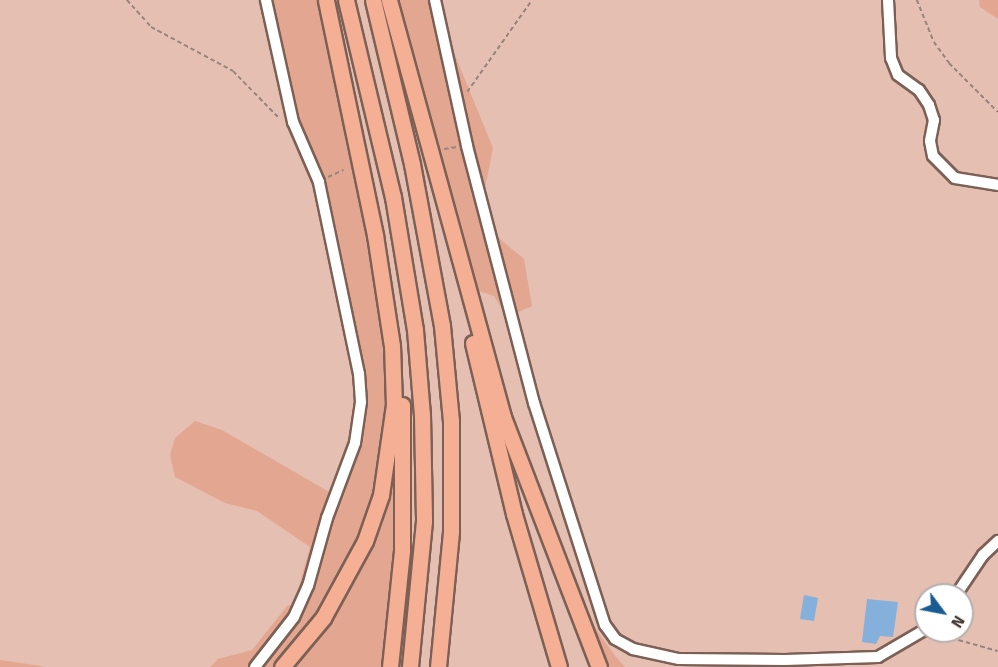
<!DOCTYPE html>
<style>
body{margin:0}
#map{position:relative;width:998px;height:667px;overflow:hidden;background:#fae0d5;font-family:"Fira Sans",sans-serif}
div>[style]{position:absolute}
.green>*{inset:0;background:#e5bfb1}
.forest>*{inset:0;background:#e3a791}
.building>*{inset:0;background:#84b0db}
.path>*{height:1.5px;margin-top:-0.75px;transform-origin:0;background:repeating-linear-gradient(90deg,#97857d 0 4.5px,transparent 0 7.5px)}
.roads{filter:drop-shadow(2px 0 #7c6055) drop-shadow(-2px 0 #7c6055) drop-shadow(0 2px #7c6055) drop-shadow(0 -2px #7c6055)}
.minor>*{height:10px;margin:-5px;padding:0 5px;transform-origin:5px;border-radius:5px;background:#fff}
.highway>*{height:15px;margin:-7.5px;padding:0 7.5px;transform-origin:7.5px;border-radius:7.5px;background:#f5af94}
span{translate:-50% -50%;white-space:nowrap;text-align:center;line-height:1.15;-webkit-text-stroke:5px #fff;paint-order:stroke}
.north{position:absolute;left:914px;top:583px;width:60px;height:60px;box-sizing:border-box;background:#fff;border:2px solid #b5b0ae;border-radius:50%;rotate:122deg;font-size:16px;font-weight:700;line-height:24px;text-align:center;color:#463934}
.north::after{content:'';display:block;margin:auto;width:21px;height:27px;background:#1a5c91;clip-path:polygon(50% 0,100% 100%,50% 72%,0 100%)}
</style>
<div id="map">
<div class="green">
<div style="clip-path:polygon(evenodd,0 0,998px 0,998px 667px,0 667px,0 0,926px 595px,962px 595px,962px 631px,926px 631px,926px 595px)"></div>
</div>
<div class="forest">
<div style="clip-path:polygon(267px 0,319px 0,377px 287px,388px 412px,372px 501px,350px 561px,318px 613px,273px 667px,210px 667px,218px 659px,252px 650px,287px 606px,294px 604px,310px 547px,257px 511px,225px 503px,175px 477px,170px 455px,175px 438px,195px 421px,222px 430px,331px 493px,364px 411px,319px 184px,294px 120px)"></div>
<div style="clip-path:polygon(399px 0,436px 0,450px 43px,493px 148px,483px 198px,488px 229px,524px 259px,532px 306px,507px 317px,494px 296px,479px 291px)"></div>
<div style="clip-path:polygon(979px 0,998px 0,998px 19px,980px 7px)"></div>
<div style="clip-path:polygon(392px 465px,398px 466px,396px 533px,384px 667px,292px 667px,319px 635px,355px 582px,378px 526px)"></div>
<div style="clip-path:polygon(588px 618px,616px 657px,625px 667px,607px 667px)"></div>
<div style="clip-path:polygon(0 660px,41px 666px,43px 667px,0 667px)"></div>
</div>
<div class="building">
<div style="clip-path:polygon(804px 595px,818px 598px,814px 621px,800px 619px)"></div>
<div style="clip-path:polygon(867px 599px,898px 602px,893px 637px,880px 636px,876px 644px,862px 642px)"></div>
</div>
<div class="path">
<div style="left:127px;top:0;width:36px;rotate:48deg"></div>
<div style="left:151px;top:27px;width:93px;rotate:28.2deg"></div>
<div style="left:233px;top:71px;width:67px;rotate:45.6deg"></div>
<div style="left:917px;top:0;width:45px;rotate:68deg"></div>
<div style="left:934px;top:42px;width:26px;rotate:54deg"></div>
<div style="left:949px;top:63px;width:69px;rotate:45deg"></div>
<div style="left:467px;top:92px;width:113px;rotate:-54.8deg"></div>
<div style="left:444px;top:149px;width:13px;rotate:-9deg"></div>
<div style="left:328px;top:177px;width:17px;rotate:-25deg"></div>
<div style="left:937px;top:634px;width:63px;rotate:15.6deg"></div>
</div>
<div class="roads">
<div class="minor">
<div style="left:435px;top:0;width:149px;rotate:77.6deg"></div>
<div style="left:467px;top:146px;width:266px;rotate:75.4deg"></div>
<div style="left:534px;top:403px;width:233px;rotate:72.3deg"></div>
<div style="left:605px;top:625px;width:17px;rotate:54deg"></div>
<div style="left:615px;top:639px;width:21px;rotate:29deg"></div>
<div style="left:633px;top:649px;width:47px;rotate:12.3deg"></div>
<div style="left:679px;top:659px;width:106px;rotate:0.5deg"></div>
<div style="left:785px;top:660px;width:93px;rotate:-1.8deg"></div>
<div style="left:878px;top:657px;width:56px;rotate:-30.3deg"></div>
<div style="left:888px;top:0;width:58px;rotate:87deg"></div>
<div style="left:891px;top:58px;width:18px;rotate:68deg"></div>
<div style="left:898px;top:75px;width:26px;rotate:36deg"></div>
<div style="left:919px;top:90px;width:18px;rotate:56deg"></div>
<div style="left:929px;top:105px;width:16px;rotate:72deg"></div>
<div style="left:934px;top:120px;width:21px;rotate:101deg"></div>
<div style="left:930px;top:141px;width:15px;rotate:79deg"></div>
<div style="left:933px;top:156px;width:31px;rotate:45deg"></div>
<div style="left:955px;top:178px;width:44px;rotate:9.2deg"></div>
<div style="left:956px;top:595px;width:48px;rotate:-56deg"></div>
<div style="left:983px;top:555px;width:21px;rotate:-43deg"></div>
<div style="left:255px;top:667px;width:63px;rotate:-52deg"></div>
<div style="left:294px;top:617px;width:34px;rotate:-66deg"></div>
<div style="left:308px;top:586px;width:71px;rotate:-74.4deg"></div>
<div style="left:327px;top:518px;width:80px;rotate:-69.5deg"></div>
<div style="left:355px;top:443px;width:41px;rotate:-81.7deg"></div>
<div style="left:361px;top:402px;width:28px;rotate:-94deg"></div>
<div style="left:359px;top:374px;width:196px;rotate:-101.8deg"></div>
<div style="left:319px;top:182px;width:65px;rotate:-113.4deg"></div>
<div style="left:293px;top:122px;width:125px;rotate:-102.5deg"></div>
</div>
<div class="highway">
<div style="left:346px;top:0;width:203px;rotate:76.6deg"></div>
<div style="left:393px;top:197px;width:135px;rotate:80.6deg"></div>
<div style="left:415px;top:330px;width:85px;rotate:85.3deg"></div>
<div style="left:422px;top:415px;width:106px;rotate:88.9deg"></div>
<div style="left:424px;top:521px;width:147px;rotate:95.5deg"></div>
<div style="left:373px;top:0;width:169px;rotate:76.6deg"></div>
<div style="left:412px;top:164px;width:165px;rotate:79.5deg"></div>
<div style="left:442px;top:326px;width:95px;rotate:84.6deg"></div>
<div style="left:451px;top:421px;width:111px;rotate:90deg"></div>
<div style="left:451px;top:532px;width:136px;rotate:95.5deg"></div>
<div style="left:389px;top:0;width:432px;rotate:74.7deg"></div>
<div style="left:503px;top:417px;width:268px;rotate:69deg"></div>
<div style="left:473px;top:343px;width:176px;rotate:76.5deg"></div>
<div style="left:514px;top:514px;width:159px;rotate:73.6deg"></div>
<div style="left:282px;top:667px;width:64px;rotate:-50.1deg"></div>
<div style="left:323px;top:618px;width:88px;rotate:-61.4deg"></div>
<div style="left:365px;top:541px;width:49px;rotate:-70.8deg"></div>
<div style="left:381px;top:495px;width:91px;rotate:-81.8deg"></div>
<div style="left:394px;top:405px;width:59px;rotate:-91.9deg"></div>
<div style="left:392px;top:346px;width:112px;rotate:-98.7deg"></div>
<div style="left:375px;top:235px;width:240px;rotate:-101.8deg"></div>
<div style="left:390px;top:667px;width:118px;rotate:-84.1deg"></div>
<div style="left:402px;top:550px;width:145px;rotate:-90deg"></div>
</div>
</div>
<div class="north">N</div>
</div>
